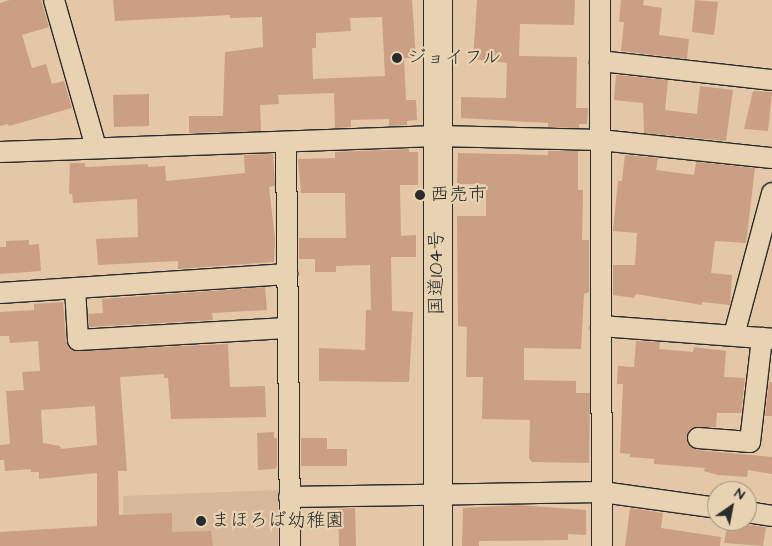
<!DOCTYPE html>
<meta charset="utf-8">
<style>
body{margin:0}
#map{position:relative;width:772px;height:546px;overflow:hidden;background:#e4c7a6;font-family:"Architects Daughter","Klee One",sans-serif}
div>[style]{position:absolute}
.built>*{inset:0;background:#d8b89a}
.building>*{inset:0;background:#ca9f84}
.roads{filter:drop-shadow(1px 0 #2b2b2b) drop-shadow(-1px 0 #2b2b2b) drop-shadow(0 1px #2b2b2b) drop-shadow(0 -1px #2b2b2b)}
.minor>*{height:20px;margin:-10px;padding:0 10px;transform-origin:10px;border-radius:10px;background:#e7d3b1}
.trunk>*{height:28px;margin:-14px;padding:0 14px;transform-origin:14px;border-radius:14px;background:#e7d3b1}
.dots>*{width:14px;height:14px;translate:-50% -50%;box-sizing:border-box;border:2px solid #e7d3b1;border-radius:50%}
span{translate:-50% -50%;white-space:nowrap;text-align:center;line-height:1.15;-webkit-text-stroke:4.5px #e7d3b1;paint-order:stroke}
.poi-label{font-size:19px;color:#2b2b2b}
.left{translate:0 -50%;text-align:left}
.street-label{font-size:19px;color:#2b2b2b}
.north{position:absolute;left:707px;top:481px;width:50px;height:50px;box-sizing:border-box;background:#e7d3b1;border:1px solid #9c907b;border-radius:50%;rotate:33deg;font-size:14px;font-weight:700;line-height:20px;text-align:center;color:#2b2b2b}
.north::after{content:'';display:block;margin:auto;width:18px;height:22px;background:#2b2b2b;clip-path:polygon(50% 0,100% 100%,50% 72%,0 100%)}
</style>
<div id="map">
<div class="built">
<div style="clip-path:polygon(278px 490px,278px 546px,124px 546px,123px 496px)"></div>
</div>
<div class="building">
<div style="clip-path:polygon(10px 0,41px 0,49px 27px,22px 35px,32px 68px,46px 64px,52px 84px,64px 81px,72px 108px,9px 126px,8px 124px,0 126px,0 3px)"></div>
<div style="clip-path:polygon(evenodd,113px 0,412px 0,416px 58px,404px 58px,406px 100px,416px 100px,417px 120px,407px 121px,407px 125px,389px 126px,389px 119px,351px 120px,351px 127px,335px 128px,334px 93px,278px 95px,279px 104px,260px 105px,261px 131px,189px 133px,189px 116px,223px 116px,225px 52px,263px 47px,262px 17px,230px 18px,230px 15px,115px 21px,113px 0,382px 17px,385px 76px,313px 79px,312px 48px,316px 48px,316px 33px,351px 31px,350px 18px,382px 17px)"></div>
<div style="clip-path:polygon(477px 0,575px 0,574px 25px,520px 24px,519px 56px,577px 57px,576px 108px,588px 108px,587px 124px,579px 124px,579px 128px,548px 127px,548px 123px,461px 118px,461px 97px,506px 98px,507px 63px,473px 59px)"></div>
<div style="clip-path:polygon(621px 0,644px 0,643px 5px,662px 8px,659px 35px,689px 39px,687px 59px,621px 51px,624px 22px,619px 22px)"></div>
<div style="clip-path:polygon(695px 0,718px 2px,714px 35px,692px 32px)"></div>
<div style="clip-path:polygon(616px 75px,668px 80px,665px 110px,697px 114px,700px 86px,733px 90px,726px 141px,644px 133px,643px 103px,614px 100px)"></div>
<div style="clip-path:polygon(753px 91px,772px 92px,768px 131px,744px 129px)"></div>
<div style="clip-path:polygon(149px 94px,149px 126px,114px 127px,113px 95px)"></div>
<div style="clip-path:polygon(409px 149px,409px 152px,418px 152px,418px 185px,400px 185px,401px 236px,416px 235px,416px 257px,391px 257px,392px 311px,413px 312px,409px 382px,319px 381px,319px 348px,365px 350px,366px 310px,371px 310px,370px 265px,336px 266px,336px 272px,315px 272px,315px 259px,299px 259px,299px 238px,346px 238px,345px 193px,301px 193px,298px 159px,335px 158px,335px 152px)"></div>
<div style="clip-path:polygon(548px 151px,578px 151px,578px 190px,583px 190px,582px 240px,589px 240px,589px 292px,584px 294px,581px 349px,524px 348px,524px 380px,576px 381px,576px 393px,590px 393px,589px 463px,532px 462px,529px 458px,530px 420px,482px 419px,483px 377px,466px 377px,467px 327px,458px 326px,457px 216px,486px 216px,486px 184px,457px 184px,458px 153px,548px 155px)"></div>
<div style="clip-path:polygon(273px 154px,275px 186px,269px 187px,275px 239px,274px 262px,178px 269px,178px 261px,98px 265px,96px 239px,138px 237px,137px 199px,73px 203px,72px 194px,69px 194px,70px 163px,85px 163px,85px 167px,148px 164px,148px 167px,165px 166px,166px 181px,245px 173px,244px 155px)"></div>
<div style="clip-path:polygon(625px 155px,658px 158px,656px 170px,694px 175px,696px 162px,755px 168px,746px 243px,715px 241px,711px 273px,732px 275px,730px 305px,702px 302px,702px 305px,636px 294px,634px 298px,613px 295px,613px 265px,635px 265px,637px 233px,613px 231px,618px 181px,622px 181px)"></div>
<div style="clip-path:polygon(29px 240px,29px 245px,39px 244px,41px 271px,0 274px,0 247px,6px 247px,6px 241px)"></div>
<div style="clip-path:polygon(265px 287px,267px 310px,212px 313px,213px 320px,89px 327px,88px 314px,103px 313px,102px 299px)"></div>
<div style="clip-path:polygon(evenodd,63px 302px,66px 341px,73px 351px,228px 344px,230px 387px,265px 386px,266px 417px,171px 419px,168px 378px,164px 378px,164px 374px,120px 377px,127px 471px,118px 471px,119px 515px,172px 513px,172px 532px,211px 531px,213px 546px,0 546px,0 532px,97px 526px,97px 473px,39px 479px,39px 472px,31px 472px,31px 469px,5px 471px,4px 460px,0 460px,0 445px,10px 444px,6px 391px,24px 390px,22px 372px,40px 371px,38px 341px,10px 343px,9px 336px,0 336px,0 312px,34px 310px,34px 304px,63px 302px,95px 406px,97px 445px,61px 449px,60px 446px,43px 443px,41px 410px,95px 406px)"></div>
<div style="clip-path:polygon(636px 341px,660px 342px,659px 349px,693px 352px,694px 347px,726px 351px,724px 377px,745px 378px,741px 413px,717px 413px,716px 427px,692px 428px,688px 432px,687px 443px,697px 450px,772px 457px,772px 474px,748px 470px,747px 477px,718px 475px,704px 471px,705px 468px,654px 464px,654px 459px,630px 457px,630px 454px,620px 453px,623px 384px,617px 384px,618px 366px,634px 367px)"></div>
<div style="clip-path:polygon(769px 382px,772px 382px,772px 416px,765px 416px)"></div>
<div style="clip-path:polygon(274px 432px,274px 438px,277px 438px,277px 466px,275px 469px,258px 470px,257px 433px)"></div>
<div style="clip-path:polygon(301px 438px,327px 438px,327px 449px,347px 449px,347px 466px,301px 466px)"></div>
<div style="clip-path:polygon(517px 505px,586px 510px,586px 535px,568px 534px,568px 540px,479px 541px,479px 546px,462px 546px,463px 508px)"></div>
<div style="clip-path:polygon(355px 508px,356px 546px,339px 546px,338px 509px)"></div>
<div style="clip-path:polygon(630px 508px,663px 513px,661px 528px,721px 537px,720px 546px,625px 546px)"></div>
<div style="clip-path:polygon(728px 522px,766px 527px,763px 546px,724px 543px)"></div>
</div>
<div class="roads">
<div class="minor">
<div style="left:54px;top:0;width:153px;rotate:74.1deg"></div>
<div style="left:600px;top:0;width:546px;rotate:89.79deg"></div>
<div style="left:600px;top:61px;width:173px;rotate:6.3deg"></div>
<div style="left:286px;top:143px;width:403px;rotate:89.4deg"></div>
<div style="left:0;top:152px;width:437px;rotate:-2.1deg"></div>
<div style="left:437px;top:136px;width:163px;rotate:1.4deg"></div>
<div style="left:600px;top:140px;width:173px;rotate:6deg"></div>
<div style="left:75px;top:288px;width:52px;rotate:86.7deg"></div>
<div style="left:78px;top:340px;width:209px;rotate:-3.3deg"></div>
<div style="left:0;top:293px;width:288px;rotate:-3.8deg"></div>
<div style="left:601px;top:326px;width:171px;rotate:4.3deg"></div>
<div style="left:734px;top:335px;width:147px;rotate:-75deg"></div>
<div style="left:698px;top:438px;width:52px;rotate:4.4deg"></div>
<div style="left:750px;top:442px;width:105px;rotate:-83.4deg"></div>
<div style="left:289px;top:497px;width:313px;rotate:-0.9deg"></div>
<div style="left:602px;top:492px;width:116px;rotate:7.9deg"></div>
<div style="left:747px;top:512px;width:25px;rotate:9deg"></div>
</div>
<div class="trunk">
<div style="left:438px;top:0;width:546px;rotate:90deg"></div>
</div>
</div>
<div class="dots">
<div style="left:397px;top:58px;background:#2b2b2b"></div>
<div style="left:420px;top:195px;background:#2b2b2b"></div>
<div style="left:201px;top:521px;background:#2b2b2b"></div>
</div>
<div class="poi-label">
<span class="left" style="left:407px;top:58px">ジョイフル</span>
<span class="left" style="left:430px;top:195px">西売市</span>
<span class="left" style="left:211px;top:521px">まほろば幼稚園</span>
</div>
<div class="street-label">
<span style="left:437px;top:273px;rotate:-90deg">国道104号</span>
</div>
<div class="north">N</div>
</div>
